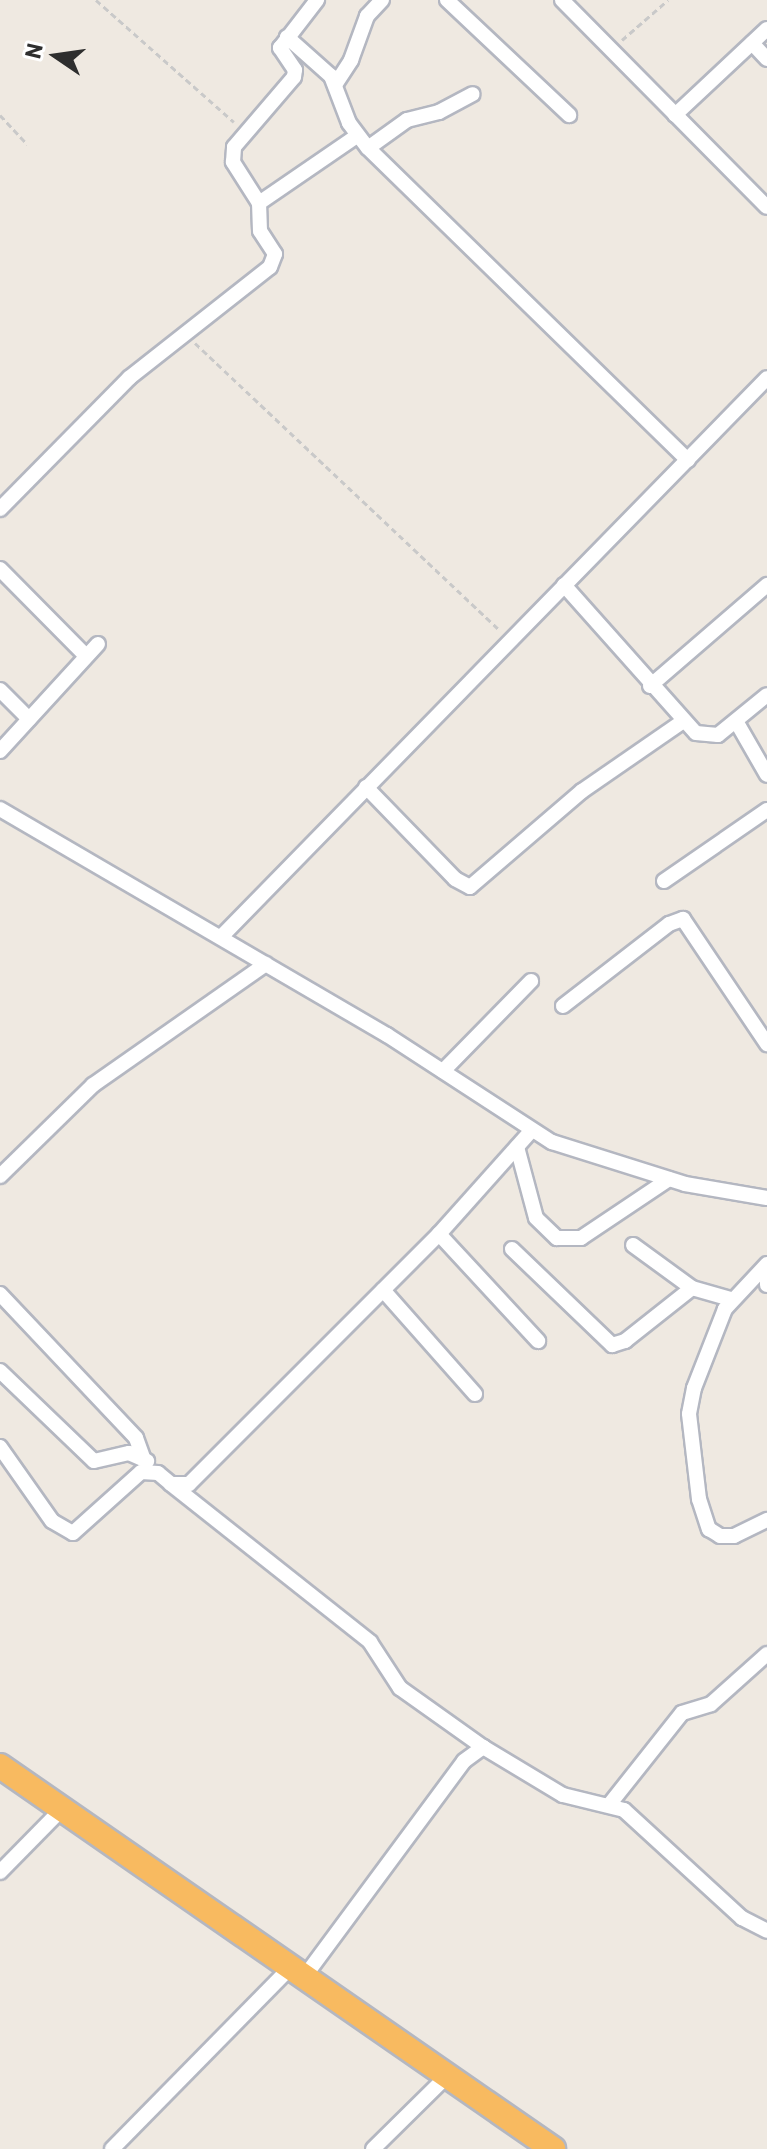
<!DOCTYPE html>
<style>
body{margin:0}
#map{position:relative;width:767px;height:2149px;overflow:hidden;background:#efe9e1;font-family:Barlow,sans-serif}
div>[style]{position:absolute}
.path>*{height:3px;margin-top:-1.5px;transform-origin:0;background:repeating-linear-gradient(90deg,#c9c9c9 0 6px,transparent 0 10px)}
.roads{filter:drop-shadow(2px 0 #b4b7c1) drop-shadow(-2px 0 #b4b7c1) drop-shadow(0 2px #b4b7c1) drop-shadow(0 -2px #b4b7c1)}
.minor>*{height:14px;margin:-7px;padding:0 7px;transform-origin:7px;border-radius:7px;background:#fff}
.trunk>*{height:24px;margin:-12px;padding:0 12px;transform-origin:12px;border-radius:12px;background:#f8ba60}
span{translate:-50% -50%;white-space:nowrap;text-align:center;line-height:1.15;-webkit-text-stroke:6px #fff;paint-order:stroke}
.north{position:absolute;left:16px;top:16px;width:80px;height:80px;-webkit-text-stroke:6px #fff;paint-order:stroke;rotate:283deg;font-size:22px;font-weight:700;line-height:32px;text-align:center;color:#2e2e2e}
.north::after{content:'';display:block;margin:auto;width:28px;height:36px;background:#2e2e2e;clip-path:polygon(50% 0,100% 100%,50% 72%,0 100%)}
</style>
<div id="map">
<div class="path">
<div style="left:96px;top:0;width:184px;rotate:41.5deg"></div>
<div style="left:622px;top:40px;width:61px;rotate:-41deg"></div>
<div style="left:0;top:115px;width:40px;rotate:47deg"></div>
<div style="left:195px;top:343px;width:420px;rotate:43.3deg"></div>
</div>
<div class="roads">
<div class="minor">
<div style="left:447px;top:0;width:168px;rotate:43.3deg"></div>
<div style="left:562px;top:0;width:291px;rotate:45.3deg"></div>
<div style="left:287px;top:37px;width:59px;rotate:41.6deg"></div>
<div style="left:331px;top:76px;width:50px;rotate:69deg"></div>
<div style="left:349px;top:123px;width:31px;rotate:53deg"></div>
<div style="left:368px;top:148px;width:447px;rotate:44.3deg"></div>
<div style="left:752px;top:43px;width:22px;rotate:47deg"></div>
<div style="left:335px;top:85px;width:30px;rotate:-57deg"></div>
<div style="left:351px;top:60px;width:47px;rotate:-70deg"></div>
<div style="left:367px;top:16px;width:22px;rotate:-47deg"></div>
<div style="left:675px;top:115px;width:126px;rotate:-43.1deg"></div>
<div style="left:368px;top:148px;width:48px;rotate:-35.7deg"></div>
<div style="left:407px;top:120px;width:33px;rotate:-14deg"></div>
<div style="left:439px;top:112px;width:38px;rotate:-28deg"></div>
<div style="left:259px;top:203px;width:49px;rotate:-122.4deg"></div>
<div style="left:233px;top:162px;width:15px;rotate:-86deg"></div>
<div style="left:234px;top:147px;width:92px;rotate:-49.4deg"></div>
<div style="left:294px;top:77px;width:7px;rotate:-82deg"></div>
<div style="left:295px;top:70px;width:27px;rotate:-124deg"></div>
<div style="left:280px;top:48px;width:61px;rotate:-52.4deg"></div>
<div style="left:0;top:509px;width:184px;rotate:-45.4deg"></div>
<div style="left:129px;top:378px;width:179px;rotate:-38.2deg"></div>
<div style="left:270px;top:267px;width:14px;rotate:-69deg"></div>
<div style="left:275px;top:254px;width:27px;rotate:-123deg"></div>
<div style="left:260px;top:231px;width:28px;rotate:-92deg"></div>
<div style="left:259px;top:203px;width:119px;rotate:-34.4deg"></div>
<div style="left:0;top:569px;width:122px;rotate:45.3deg"></div>
<div style="left:564px;top:585px;width:198px;rotate:48.3deg"></div>
<div style="left:696px;top:733px;width:22px;rotate:5deg"></div>
<div style="left:718px;top:735px;width:63px;rotate:-39.2deg"></div>
<div style="left:650px;top:686px;width:155px;rotate:-40.8deg"></div>
<div style="left:0;top:690px;width:41px;rotate:45deg"></div>
<div style="left:736px;top:721px;width:62px;rotate:60.1deg"></div>
<div style="left:0;top:751px;width:145px;rotate:-47.5deg"></div>
<div style="left:366px;top:787px;width:128px;rotate:45.9deg"></div>
<div style="left:455px;top:879px;width:17px;rotate:28deg"></div>
<div style="left:470px;top:887px;width:148px;rotate:-40.6deg"></div>
<div style="left:582px;top:791px;width:121px;rotate:-34.6deg"></div>
<div style="left:0;top:809px;width:448px;rotate:30.3deg"></div>
<div style="left:387px;top:1035px;width:197px;rotate:33deg"></div>
<div style="left:552px;top:1142px;width:139px;rotate:17.5deg"></div>
<div style="left:685px;top:1184px;width:83px;rotate:9.7deg"></div>
<div style="left:664px;top:881px;width:125px;rotate:-34.6deg"></div>
<div style="left:221px;top:937px;width:781px;rotate:-45.67deg"></div>
<div style="left:563px;top:1006px;width:134px;rotate:-37.7deg"></div>
<div style="left:669px;top:924px;width:15px;rotate:-20deg"></div>
<div style="left:683px;top:919px;width:151px;rotate:56.1deg"></div>
<div style="left:443px;top:1071px;width:126px;rotate:-45.6deg"></div>
<div style="left:517px;top:1147px;width:73px;rotate:75deg"></div>
<div style="left:536px;top:1218px;width:29px;rotate:44deg"></div>
<div style="left:557px;top:1238px;width:24px"></div>
<div style="left:581px;top:1238px;width:106px;rotate:-33.8deg"></div>
<div style="left:0;top:1176px;width:130px;rotate:-44.4deg"></div>
<div style="left:93px;top:1085px;width:211px;rotate:-35deg"></div>
<div style="left:439px;top:1234px;width:146px;rotate:47.2deg"></div>
<div style="left:633px;top:1245px;width:73px;rotate:36.1deg"></div>
<div style="left:692px;top:1288px;width:41px;rotate:15.8deg"></div>
<div style="left:512px;top:1249px;width:139px;rotate:43.8deg"></div>
<div style="left:612px;top:1345px;width:14px;rotate:-17deg"></div>
<div style="left:625px;top:1341px;width:85px;rotate:-38.3deg"></div>
<div style="left:767px;top:1264px;width:62px;rotate:133deg"></div>
<div style="left:725px;top:1309px;width:85px;rotate:111.4deg"></div>
<div style="left:694px;top:1388px;width:26px;rotate:101deg"></div>
<div style="left:689px;top:1414px;width:86px;rotate:83.3deg"></div>
<div style="left:699px;top:1499px;width:32px;rotate:72deg"></div>
<div style="left:709px;top:1529px;width:13px;rotate:32deg"></div>
<div style="left:720px;top:1536px;width:14px"></div>
<div style="left:734px;top:1536px;width:37px;rotate:-26deg"></div>
<div style="left:767px;top:1277px;width:8px;rotate:90deg"></div>
<div style="left:383px;top:1290px;width:139px;rotate:48.5deg"></div>
<div style="left:0;top:1294px;width:198px;rotate:46.6deg"></div>
<div style="left:136px;top:1438px;width:20px;rotate:70deg"></div>
<div style="left:0;top:1371px;width:130px;rotate:43.8deg"></div>
<div style="left:94px;top:1461px;width:36px;rotate:-13deg"></div>
<div style="left:129px;top:1453px;width:20px;rotate:24deg"></div>
<div style="left:0;top:1447px;width:90px;rotate:54.9deg"></div>
<div style="left:52px;top:1521px;width:24px;rotate:30deg"></div>
<div style="left:73px;top:1533px;width:91px;rotate:-41.9deg"></div>
<div style="left:141px;top:1472px;width:17px;rotate:3deg"></div>
<div style="left:158px;top:1473px;width:17px;rotate:40deg"></div>
<div style="left:171px;top:1484px;width:18px"></div>
<div style="left:189px;top:1484px;width:354px;rotate:-45deg"></div>
<div style="left:439px;top:1234px;width:138px;rotate:-48.2deg"></div>
<div style="left:171px;top:1484px;width:254px;rotate:38.4deg"></div>
<div style="left:370px;top:1642px;width:55px;rotate:56.9deg"></div>
<div style="left:400px;top:1688px;width:102px;rotate:35.4deg"></div>
<div style="left:609px;top:1805px;width:117px;rotate:-51.6deg"></div>
<div style="left:682px;top:1713px;width:30px;rotate:-17deg"></div>
<div style="left:711px;top:1704px;width:75px;rotate:-41.8deg"></div>
<div style="left:0;top:1872px;width:88px;rotate:-45.5deg"></div>
<div style="left:302px;top:1980px;width:272px;rotate:-53.5deg"></div>
<div style="left:464px;top:1761px;width:24px;rotate:-36deg"></div>
<div style="left:483px;top:1747px;width:93px;rotate:31deg"></div>
<div style="left:563px;top:1795px;width:63px;rotate:13.8deg"></div>
<div style="left:624px;top:1810px;width:160px;rotate:42.5deg"></div>
<div style="left:742px;top:1918px;width:28px;rotate:27deg"></div>
<div style="left:112px;top:2149px;width:251px;rotate:-45.5deg"></div>
<div style="left:373px;top:2149px;width:104px;rotate:-44.6deg"></div>
</div>
<div class="trunk">
<div style="left:0;top:1766px;width:673px;rotate:34.71deg"></div>
</div>
</div>
<div class="north">N</div>
</div>
